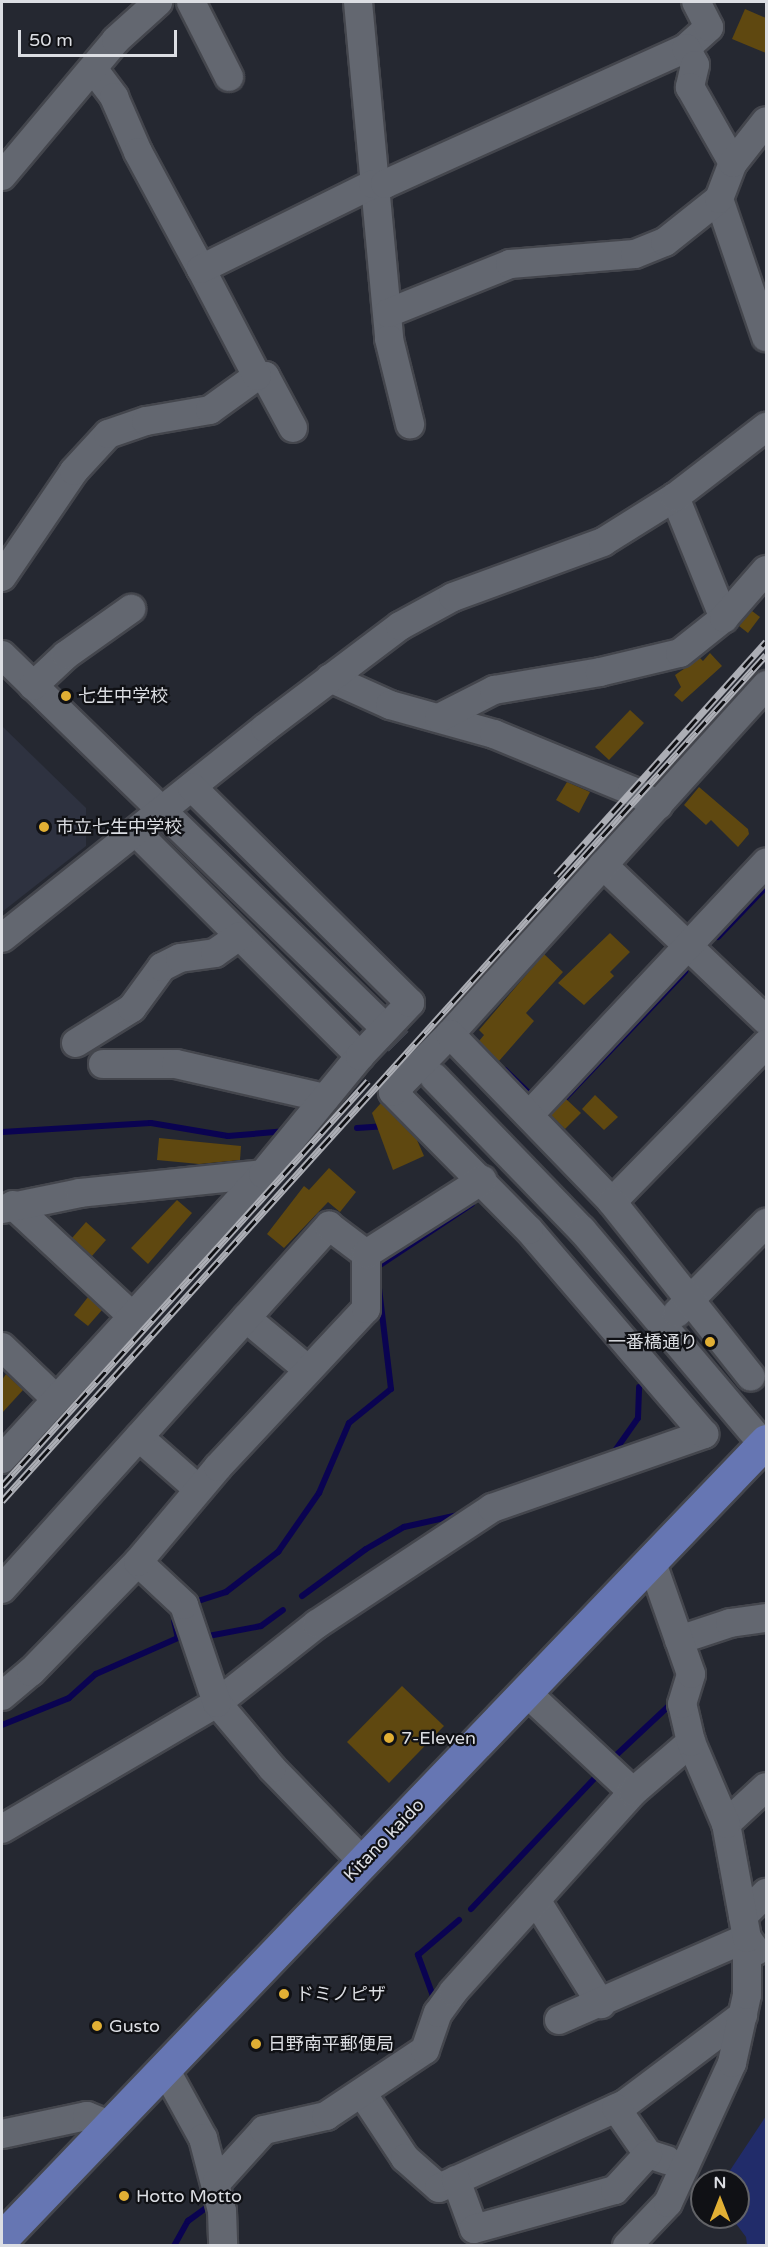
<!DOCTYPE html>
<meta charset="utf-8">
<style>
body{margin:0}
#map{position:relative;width:768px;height:2247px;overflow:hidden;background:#252831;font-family:"Varela Round","Noto Sans JP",sans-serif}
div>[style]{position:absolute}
.built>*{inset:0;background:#2e3240}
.green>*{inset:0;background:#212c6a}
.stream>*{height:6px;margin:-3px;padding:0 3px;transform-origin:3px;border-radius:3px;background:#0a0351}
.building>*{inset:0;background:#5f4810}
.minor-tunnel>*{height:28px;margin-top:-14px;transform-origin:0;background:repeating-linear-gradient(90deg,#40434c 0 28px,transparent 0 42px)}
.roads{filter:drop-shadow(2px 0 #44464d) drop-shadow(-2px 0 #44464d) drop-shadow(0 2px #44464d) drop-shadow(0 -2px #44464d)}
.minor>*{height:28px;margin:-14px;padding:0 14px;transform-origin:14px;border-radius:14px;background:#636770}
.major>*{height:33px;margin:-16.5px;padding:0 16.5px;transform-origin:16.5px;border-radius:16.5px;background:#6676b3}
.rail>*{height:7px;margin-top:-3.5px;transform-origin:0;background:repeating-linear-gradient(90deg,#101115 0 14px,#acaeb5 0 28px);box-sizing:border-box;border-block:2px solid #acaeb5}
.dots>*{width:16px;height:16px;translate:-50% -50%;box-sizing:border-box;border:3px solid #101115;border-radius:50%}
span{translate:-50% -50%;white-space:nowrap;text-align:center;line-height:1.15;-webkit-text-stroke:4.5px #101115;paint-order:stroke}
.poi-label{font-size:18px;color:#dcdee3}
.left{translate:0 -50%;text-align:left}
.right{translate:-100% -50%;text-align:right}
.street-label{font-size:18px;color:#dcdee3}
.frame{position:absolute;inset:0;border:3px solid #dcdee3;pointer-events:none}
.north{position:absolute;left:690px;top:2169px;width:60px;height:60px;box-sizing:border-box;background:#101115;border:2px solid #626367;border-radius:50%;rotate:0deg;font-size:16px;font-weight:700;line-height:24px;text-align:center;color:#dcdee3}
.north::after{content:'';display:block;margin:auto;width:21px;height:27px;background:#e1af34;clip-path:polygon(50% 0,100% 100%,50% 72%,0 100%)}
.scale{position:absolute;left:18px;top:30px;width:159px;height:27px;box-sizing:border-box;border:3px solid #dcdee3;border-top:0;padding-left:8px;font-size:18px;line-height:21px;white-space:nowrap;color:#dcdee3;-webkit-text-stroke:4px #101115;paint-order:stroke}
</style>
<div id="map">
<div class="built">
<div style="clip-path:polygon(2px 726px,86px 808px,86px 846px,2px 912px)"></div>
</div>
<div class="green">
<div style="clip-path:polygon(766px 2116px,766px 2245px,747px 2245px,746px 2237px,731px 2217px,738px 2217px,738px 2181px,723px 2181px)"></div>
</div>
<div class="stream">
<div style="left:718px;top:937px;width:69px;rotate:-46.2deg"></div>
<div style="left:505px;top:1070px;width:33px;rotate:44deg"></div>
<div style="left:551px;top:1113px;width:195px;rotate:-46.5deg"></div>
<div style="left:357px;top:1128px;width:26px;rotate:-4deg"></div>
<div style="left:2px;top:1132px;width:149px;rotate:-3.5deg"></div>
<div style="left:151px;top:1123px;width:78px;rotate:9.6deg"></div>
<div style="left:228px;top:1136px;width:59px;rotate:-4.8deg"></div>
<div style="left:377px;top:1267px;width:114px;rotate:-33.6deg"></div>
<div style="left:612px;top:1455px;width:45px;rotate:-54.9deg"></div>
<div style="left:638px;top:1418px;width:31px;rotate:-88deg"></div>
<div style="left:302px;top:1596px;width:79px;rotate:-36.3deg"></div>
<div style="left:366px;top:1549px;width:44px;rotate:-30.1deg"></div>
<div style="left:404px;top:1527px;width:59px;rotate:-12.6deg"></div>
<div style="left:192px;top:1603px;width:36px;rotate:-18deg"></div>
<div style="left:226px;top:1592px;width:66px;rotate:-37.6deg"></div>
<div style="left:278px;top:1552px;width:72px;rotate:-55.2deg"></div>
<div style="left:319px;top:1493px;width:76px;rotate:-66.8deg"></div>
<div style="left:349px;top:1423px;width:54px;rotate:-39deg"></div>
<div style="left:391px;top:1389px;width:101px;rotate:-96.8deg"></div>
<div style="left:203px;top:1637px;width:59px;rotate:-10.7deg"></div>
<div style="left:261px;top:1626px;width:27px;rotate:-36deg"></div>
<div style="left:2px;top:1725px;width:72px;rotate:-21.9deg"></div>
<div style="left:69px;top:1698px;width:36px;rotate:-42deg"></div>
<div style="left:96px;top:1674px;width:90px;rotate:-23.7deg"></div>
<div style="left:178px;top:1638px;width:17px;rotate:-103deg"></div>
<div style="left:611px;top:1760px;width:83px;rotate:-43.1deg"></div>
<div style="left:471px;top:1909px;width:182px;rotate:-46.6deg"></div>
<div style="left:431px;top:2001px;width:5px;rotate:-68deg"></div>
<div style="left:433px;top:1996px;width:44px;rotate:-110.1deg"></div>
<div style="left:418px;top:1955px;width:54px;rotate:-40.5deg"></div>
<div style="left:174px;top:2246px;width:29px;rotate:-61deg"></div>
<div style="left:188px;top:2221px;width:24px;rotate:-36deg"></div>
</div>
<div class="building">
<div style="clip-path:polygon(745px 9px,766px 18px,766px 53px,732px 39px)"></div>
<div style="clip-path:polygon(752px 611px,760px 617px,748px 633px,739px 626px)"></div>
<div style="clip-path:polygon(710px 653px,722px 666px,682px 702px,674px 695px,681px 687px,675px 675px,700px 658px,703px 661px)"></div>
<div style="clip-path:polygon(630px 710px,644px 723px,609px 760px,595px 747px)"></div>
<div style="clip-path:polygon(567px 782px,590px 792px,579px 813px,556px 800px)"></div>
<div style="clip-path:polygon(699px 787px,748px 829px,749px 834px,738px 847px,711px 820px,706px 825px,684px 805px)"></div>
<div style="clip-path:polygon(610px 933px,630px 952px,610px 972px,614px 976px,584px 1005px,558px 983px)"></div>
<div style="clip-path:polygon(544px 954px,563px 972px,526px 1013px,534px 1021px,499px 1061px,479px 1041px,484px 1035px,479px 1030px)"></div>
<div style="clip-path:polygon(595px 1095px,618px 1117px,604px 1130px,582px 1109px)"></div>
<div style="clip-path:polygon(566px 1099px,581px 1113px,565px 1129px,551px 1115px)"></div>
<div style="clip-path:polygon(381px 1103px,417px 1140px,424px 1156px,393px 1170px,372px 1113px)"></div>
<div style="clip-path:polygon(159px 1138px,241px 1146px,240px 1160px,199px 1164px,157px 1160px)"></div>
<div style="clip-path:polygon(329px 1168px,356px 1192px,340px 1212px,328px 1202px,284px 1248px,267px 1234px,304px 1186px,309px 1190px)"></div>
<div style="clip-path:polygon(177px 1200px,192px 1213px,148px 1264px,131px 1248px)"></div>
<div style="clip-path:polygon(86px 1222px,106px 1240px,92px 1256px,72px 1238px)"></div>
<div style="clip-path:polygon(88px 1297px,102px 1310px,88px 1326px,74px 1315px)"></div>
<div style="clip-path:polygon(6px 1374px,23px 1390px,2px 1413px,2px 1380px)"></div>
<div style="clip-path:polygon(402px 1686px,444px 1726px,389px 1783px,347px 1742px)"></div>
</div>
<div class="minor-tunnel">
<div style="left:379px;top:1022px;width:78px;rotate:45deg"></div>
</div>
<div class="roads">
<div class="minor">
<div style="left:191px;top:2px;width:84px;rotate:63.1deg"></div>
<div style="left:358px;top:2px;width:338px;rotate:84.7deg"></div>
<div style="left:389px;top:339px;width:88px;rotate:76.1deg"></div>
<div style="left:686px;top:48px;width:31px;rotate:-42deg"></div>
<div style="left:709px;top:27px;width:28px;rotate:-117deg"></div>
<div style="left:94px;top:70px;width:34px;rotate:53deg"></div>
<div style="left:114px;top:97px;width:60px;rotate:66.4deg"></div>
<div style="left:138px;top:152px;width:133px;rotate:61.7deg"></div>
<div style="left:2px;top:176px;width:177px;rotate:-50deg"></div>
<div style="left:116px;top:40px;width:57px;rotate:-42.1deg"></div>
<div style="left:719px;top:199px;width:146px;rotate:71.2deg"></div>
<div style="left:388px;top:313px;width:131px;rotate:-21.9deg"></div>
<div style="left:510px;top:264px;width:125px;rotate:-4.6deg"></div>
<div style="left:635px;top:254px;width:32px;rotate:-22deg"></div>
<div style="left:665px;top:242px;width:69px;rotate:-38.5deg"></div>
<div style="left:719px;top:199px;width:39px;rotate:-69deg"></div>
<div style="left:257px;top:376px;width:8px"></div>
<div style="left:265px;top:376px;width:59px;rotate:61.7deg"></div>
<div style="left:675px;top:497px;width:131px;rotate:68deg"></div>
<div style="left:2px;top:577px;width:128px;rotate:-55.8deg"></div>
<div style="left:74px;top:471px;width:50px;rotate:-47.4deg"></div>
<div style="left:108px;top:434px;width:40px;rotate:-18.9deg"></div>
<div style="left:146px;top:421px;width:65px;rotate:-9.8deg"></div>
<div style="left:210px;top:410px;width:58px;rotate:-35.9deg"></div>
<div style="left:257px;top:376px;width:121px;rotate:-117.6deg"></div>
<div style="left:201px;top:269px;width:192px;rotate:-26.3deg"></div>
<div style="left:373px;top:184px;width:12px"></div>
<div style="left:385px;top:184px;width:330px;rotate:-24.3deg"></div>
<div style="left:686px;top:48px;width:19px;rotate:62deg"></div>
<div style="left:695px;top:65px;width:23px;rotate:103deg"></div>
<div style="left:690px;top:87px;width:87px;rotate:60.5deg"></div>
<div style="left:733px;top:163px;width:53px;rotate:-51.8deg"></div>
<div style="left:2px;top:655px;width:526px;rotate:44.23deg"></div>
<div style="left:330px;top:678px;width:66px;rotate:24.2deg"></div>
<div style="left:390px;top:705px;width:108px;rotate:15.6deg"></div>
<div style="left:494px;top:734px;width:149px;rotate:22.4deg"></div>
<div style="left:632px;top:791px;width:30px;rotate:28deg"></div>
<div style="left:33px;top:686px;width:45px;rotate:-43.2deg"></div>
<div style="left:66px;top:655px;width:80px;rotate:-35.3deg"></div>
<div style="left:439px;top:718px;width:62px;rotate:-27deg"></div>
<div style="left:494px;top:690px;width:108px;rotate:-9.6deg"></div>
<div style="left:600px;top:672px;width:82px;rotate:-13.4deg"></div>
<div style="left:680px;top:653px;width:56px;rotate:-38.5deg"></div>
<div style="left:724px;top:618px;width:64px;rotate:-48.8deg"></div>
<div style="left:136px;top:832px;width:317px;rotate:45deg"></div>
<div style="left:603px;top:865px;width:225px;rotate:43.6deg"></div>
<div style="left:2px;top:938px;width:337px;rotate:-38.6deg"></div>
<div style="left:265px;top:728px;width:169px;rotate:-37.1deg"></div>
<div style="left:400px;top:626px;width:60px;rotate:-28.7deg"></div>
<div style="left:453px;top:597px;width:160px;rotate:-20.1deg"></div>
<div style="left:603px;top:542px;width:85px;rotate:-32deg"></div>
<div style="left:675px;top:497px;width:115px;rotate:-37.6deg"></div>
<div style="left:450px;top:1034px;width:471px;rotate:-47.8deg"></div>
<div style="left:76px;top:1043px;width:66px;rotate:-32deg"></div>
<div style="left:132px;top:1008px;width:51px;rotate:-53.8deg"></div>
<div style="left:162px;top:967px;width:20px;rotate:-27deg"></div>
<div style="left:180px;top:958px;width:35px;rotate:-8deg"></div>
<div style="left:215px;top:953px;width:29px;rotate:-35deg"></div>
<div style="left:103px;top:1064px;width:73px"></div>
<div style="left:176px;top:1064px;width:153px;rotate:12.9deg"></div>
<div style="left:434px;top:1077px;width:213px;rotate:46deg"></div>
<div style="left:582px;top:1230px;width:280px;rotate:49.8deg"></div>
<div style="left:530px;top:1114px;width:345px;rotate:-46.8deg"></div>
<div style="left:612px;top:1202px;width:221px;rotate:-45.7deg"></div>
<div style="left:13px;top:1205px;width:161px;rotate:43deg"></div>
<div style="left:2px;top:1209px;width:80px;rotate:-11.6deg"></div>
<div style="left:80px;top:1193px;width:184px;rotate:-5.9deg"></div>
<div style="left:677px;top:1313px;width:127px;rotate:-45.3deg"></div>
<div style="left:246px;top:1318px;width:80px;rotate:39.9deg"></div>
<div style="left:2px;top:1347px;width:75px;rotate:43.9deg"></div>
<div style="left:139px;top:1437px;width:79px;rotate:41.4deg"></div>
<div style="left:2px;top:1459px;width:386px;rotate:-47.5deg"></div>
<div style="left:263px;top:1174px;width:153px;rotate:-50.6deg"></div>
<div style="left:360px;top:1056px;width:73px;rotate:-46.7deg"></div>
<div style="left:410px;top:1003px;width:307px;rotate:-135.3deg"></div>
<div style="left:2px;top:1589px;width:489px;rotate:-48deg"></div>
<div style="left:329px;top:1226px;width:46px;rotate:37.1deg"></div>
<div style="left:679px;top:1640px;width:54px;rotate:-18.4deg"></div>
<div style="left:730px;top:1623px;width:36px;rotate:-8deg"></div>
<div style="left:526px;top:1692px;width:146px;rotate:43.1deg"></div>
<div style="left:2px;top:1696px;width:38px;rotate:-40deg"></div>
<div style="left:31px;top:1672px;width:153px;rotate:-45.8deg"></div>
<div style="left:726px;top:1824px;width:54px;rotate:-42.8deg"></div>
<div style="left:2px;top:1829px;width:249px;rotate:-30.4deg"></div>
<div style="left:217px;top:1703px;width:127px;rotate:-38.3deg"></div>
<div style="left:317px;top:1624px;width:210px;rotate:-33.5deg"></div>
<div style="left:492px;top:1508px;width:225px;rotate:-19.2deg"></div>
<div style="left:704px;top:1434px;width:269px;rotate:-130.6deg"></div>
<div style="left:529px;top:1230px;width:194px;rotate:-134.6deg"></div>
<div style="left:393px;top:1092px;width:81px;rotate:-45.5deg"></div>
<div style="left:450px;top:1034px;width:233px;rotate:46deg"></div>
<div style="left:612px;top:1202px;width:223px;rotate:51.5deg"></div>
<div style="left:363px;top:1862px;width:131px;rotate:-134.1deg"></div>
<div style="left:272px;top:1768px;width:85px;rotate:-130.2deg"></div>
<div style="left:217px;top:1703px;width:103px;rotate:-108.6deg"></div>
<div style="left:184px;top:1605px;width:63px;rotate:-136.9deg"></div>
<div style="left:138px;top:1562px;width:124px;rotate:-49.9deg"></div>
<div style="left:218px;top:1467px;width:216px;rotate:-46.9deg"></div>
<div style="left:366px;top:1309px;width:55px;rotate:-90deg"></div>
<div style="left:366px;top:1254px;width:138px;rotate:-32.5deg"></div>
<div style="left:536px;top:1900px;width:123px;rotate:58deg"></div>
<div style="left:743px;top:1916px;width:33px;rotate:-45deg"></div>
<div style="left:559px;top:2020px;width:205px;rotate:-23.6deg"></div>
<div style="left:747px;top:1938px;width:16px;rotate:55deg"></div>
<div style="left:165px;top:2069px;width:79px;rotate:61.2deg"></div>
<div style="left:203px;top:2138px;width:75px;rotate:75.4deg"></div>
<div style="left:222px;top:2211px;width:35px;rotate:88deg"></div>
<div style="left:362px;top:2093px;width:78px;rotate:56.5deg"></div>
<div style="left:405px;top:2158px;width:45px;rotate:41.4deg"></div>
<div style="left:439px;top:2188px;width:204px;rotate:-24.3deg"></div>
<div style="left:625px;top:2104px;width:148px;rotate:-37deg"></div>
<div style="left:616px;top:2108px;width:56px;rotate:55.2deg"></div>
<div style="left:648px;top:2154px;width:20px;rotate:18deg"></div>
<div style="left:2px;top:2134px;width:87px;rotate:-12deg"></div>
<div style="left:87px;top:2116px;width:24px;rotate:22deg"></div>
<div style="left:456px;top:2180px;width:52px;rotate:69.8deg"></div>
<div style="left:474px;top:2229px;width:146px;rotate:-15.5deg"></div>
<div style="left:615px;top:2190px;width:49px;rotate:-47.5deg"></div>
<div style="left:217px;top:2182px;width:70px;rotate:-47.9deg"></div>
<div style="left:264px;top:2130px;width:64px;rotate:-12.7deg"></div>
<div style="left:326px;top:2116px;width:119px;rotate:-33.7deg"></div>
<div style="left:425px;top:2050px;width:39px;rotate:-71deg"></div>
<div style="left:438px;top:2013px;width:26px;rotate:-54deg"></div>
<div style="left:453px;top:1992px;width:269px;rotate:-48deg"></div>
<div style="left:633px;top:1792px;width:77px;rotate:-40.8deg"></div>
<div style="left:627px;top:2246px;width:59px;rotate:-46.4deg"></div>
<div style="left:668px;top:2203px;width:154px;rotate:-65.4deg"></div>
<div style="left:732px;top:2063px;width:70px;rotate:-77.6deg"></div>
<div style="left:747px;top:1995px;width:57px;rotate:-90deg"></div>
<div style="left:747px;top:1938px;width:116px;rotate:-100.4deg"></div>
<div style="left:726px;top:1824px;width:89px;rotate:-113.1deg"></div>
<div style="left:691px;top:1742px;width:39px;rotate:-103deg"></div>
<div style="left:682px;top:1704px;width:31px;rotate:-73deg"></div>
<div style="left:691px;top:1674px;width:121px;rotate:-109.3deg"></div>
</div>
<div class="major">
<div style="left:2px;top:2238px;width:1104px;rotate:-46.21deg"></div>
</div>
</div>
<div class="rail">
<div style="left:556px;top:875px;width:314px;rotate:-48deg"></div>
<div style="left:2px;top:1486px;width:546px;rotate:-47.9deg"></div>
<div style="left:2px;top:1501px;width:1140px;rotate:-47.92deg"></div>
</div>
<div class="dots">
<div style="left:66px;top:696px;background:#e1af34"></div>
<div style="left:44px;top:827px;background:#e1af34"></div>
<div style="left:710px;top:1342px;background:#e1af34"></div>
<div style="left:389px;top:1738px;background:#e1af34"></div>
<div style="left:284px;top:1994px;background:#e1af34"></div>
<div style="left:97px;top:2026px;background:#e1af34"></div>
<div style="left:256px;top:2044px;background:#e1af34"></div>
<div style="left:124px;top:2196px;background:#e1af34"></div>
</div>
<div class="poi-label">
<span class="left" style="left:78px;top:696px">七生中学校</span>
<span class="left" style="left:56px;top:827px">市立七生中学校</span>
<span class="right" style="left:698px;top:1342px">一番橋通り</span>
<span class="left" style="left:401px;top:1738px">7-Eleven</span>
<span class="left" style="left:296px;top:1994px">ドミノピザ</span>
<span class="left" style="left:109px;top:2026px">Gusto</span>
<span class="left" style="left:268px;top:2044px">日野南平郵便局</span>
<span class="left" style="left:136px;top:2196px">Hotto Motto</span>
</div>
<div class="street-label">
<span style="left:384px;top:1840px;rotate:-46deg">Kitano kaido</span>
</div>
<div class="frame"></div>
<div class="north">N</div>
<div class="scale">50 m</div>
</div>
